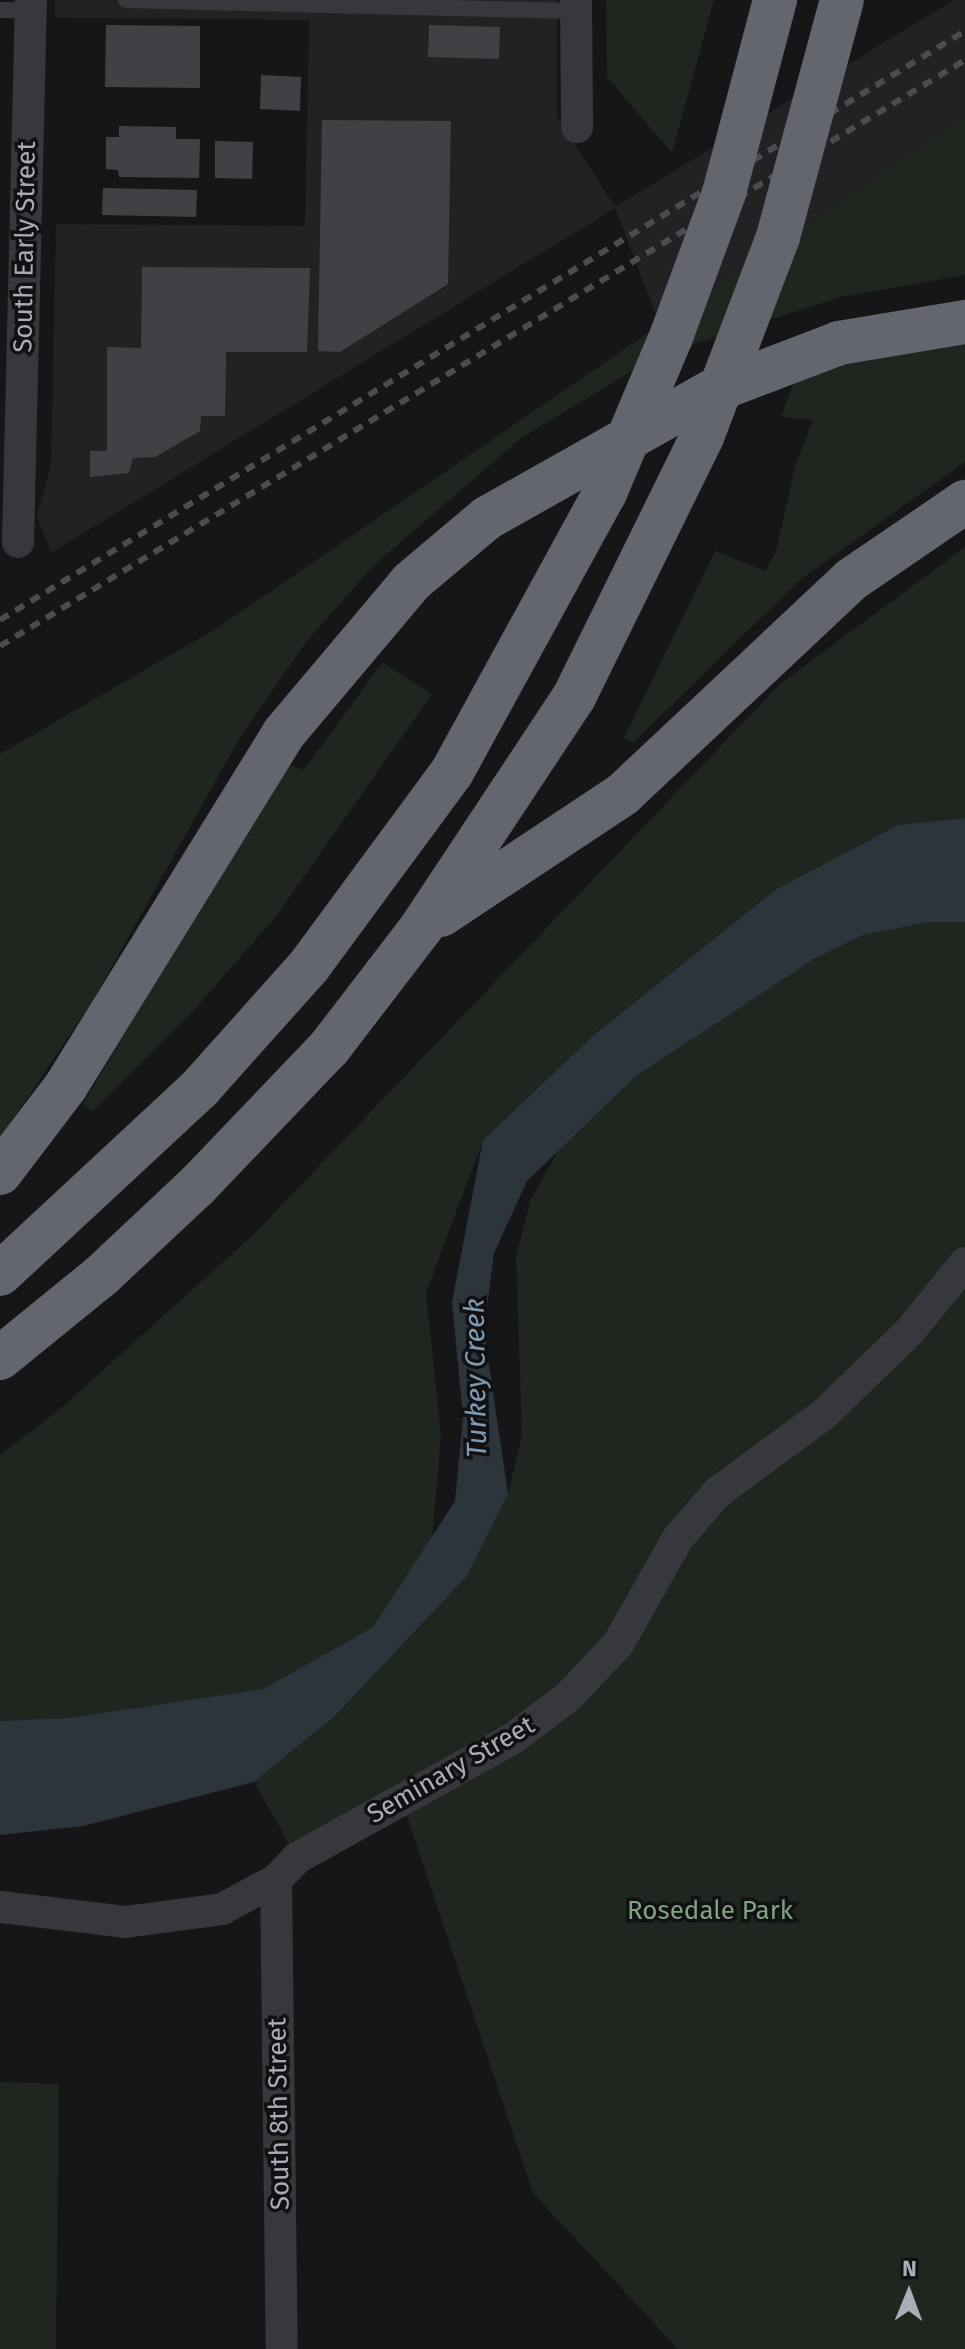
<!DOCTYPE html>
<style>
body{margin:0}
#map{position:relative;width:965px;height:2349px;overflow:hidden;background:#161618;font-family:"Fira Sans",sans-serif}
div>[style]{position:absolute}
.built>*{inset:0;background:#222225}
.green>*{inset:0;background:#1e261f}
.water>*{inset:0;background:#2c353c}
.building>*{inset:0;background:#404145}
.service>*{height:16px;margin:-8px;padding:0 8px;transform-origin:8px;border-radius:8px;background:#37383d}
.minor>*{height:32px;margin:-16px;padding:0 16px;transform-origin:16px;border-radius:16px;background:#37383d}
.motorway>*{height:44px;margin:-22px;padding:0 22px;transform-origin:22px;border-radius:22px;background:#63666e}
.rail>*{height:6px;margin-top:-3px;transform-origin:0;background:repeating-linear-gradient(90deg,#4a4c52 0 10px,transparent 0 18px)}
.motorway-bridge>*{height:44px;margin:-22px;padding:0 22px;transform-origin:22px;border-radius:22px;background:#63666e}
span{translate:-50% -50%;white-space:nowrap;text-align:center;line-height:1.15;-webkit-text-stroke:7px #111113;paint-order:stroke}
.street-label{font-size:26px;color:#a8adb8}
.park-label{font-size:26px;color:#7fa381}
.water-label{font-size:28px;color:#7f9bb3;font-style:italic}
.north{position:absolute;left:869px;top:2253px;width:80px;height:80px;-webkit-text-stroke:6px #111113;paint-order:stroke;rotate:1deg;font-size:22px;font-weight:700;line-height:32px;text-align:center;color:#a8adb8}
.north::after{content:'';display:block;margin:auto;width:28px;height:36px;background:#a8adb8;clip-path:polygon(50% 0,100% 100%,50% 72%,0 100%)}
</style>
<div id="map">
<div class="built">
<div style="clip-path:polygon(55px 0,557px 0,557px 116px,615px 207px,954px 0,965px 0,965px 116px,660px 325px,615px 208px,51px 553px,37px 516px,51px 465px,56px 224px,305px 226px,309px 20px,55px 18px)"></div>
</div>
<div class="green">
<div style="clip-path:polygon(606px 0,714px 0,672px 153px,607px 77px)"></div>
<div style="clip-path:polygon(965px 116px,965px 275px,841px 297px,656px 356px,520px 439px,373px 566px,306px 642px,239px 739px,92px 1002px,0 1138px,0 754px,217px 628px)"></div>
<div style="clip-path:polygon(965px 339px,965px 462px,801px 579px,634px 742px,624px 738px,715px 551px,765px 571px,776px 551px,796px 463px,813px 420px,781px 417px,797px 372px)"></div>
<div style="clip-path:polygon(965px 547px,965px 818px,898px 825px,775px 890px,595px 1034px,483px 1140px,426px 1293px,441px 1436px,432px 1540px,373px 1627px,263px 1689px,68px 1718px,0 1721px,0 1455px,60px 1409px,253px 1235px,780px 684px)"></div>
<div style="clip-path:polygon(382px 663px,432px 694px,277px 915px,188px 1017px,93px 1111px,83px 1104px,267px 794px,287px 764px,304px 770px)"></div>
<div style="clip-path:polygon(929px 922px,965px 922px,965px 2349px,678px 2349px,533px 2193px,402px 1801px,297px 1858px,254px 1782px,335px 1716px,467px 1576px,508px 1494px,522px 1435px,516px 1256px,531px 1199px,566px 1137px,635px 1077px,814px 959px,863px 935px)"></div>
<div style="clip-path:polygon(0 2082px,59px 2084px,56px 2349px,0 2349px)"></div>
</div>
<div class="water">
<div style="clip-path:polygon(965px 818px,965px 922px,929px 922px,863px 935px,814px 959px,635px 1077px,527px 1181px,494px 1253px,484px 1331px,508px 1494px,467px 1576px,335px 1716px,254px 1782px,83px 1826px,0 1835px,0 1721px,68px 1718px,263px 1689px,373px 1627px,455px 1501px,463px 1417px,452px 1302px,483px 1140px,595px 1034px,775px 890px,898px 825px)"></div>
</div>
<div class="building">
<div style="clip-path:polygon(106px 25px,200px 26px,200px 88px,105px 87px)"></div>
<div style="clip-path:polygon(429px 25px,500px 27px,499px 59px,428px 57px)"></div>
<div style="clip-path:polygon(261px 75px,301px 77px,300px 111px,260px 109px)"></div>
<div style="clip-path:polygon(322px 120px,451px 121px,448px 284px,340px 352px,318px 351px)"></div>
<div style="clip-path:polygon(119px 126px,176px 127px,176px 139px,200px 139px,199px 178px,119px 177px,118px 170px,106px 169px,106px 137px,119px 137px)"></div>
<div style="clip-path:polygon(215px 141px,253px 142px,252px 179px,215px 178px)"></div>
<div style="clip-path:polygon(103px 188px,197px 190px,196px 217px,102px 215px)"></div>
<div style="clip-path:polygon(142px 267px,310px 268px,307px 352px,226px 352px,225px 416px,201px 416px,200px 431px,155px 457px,133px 458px,129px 473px,90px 477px,90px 451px,107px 451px,107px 347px,141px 348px)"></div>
</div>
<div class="service">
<div style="left:126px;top:0;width:450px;rotate:1.4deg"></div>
<div style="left:0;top:10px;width:31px"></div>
</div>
<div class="minor">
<div style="left:576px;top:0;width:127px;rotate:89.5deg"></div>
<div style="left:18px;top:542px;width:542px;rotate:-88.63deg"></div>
<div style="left:276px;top:1880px;width:469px;rotate:89.3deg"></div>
<div style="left:0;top:1907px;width:126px;rotate:6.8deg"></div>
<div style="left:125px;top:1922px;width:98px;rotate:-7.6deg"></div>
<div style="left:222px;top:1909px;width:61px;rotate:-28.2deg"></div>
<div style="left:276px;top:1880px;width:30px;rotate:-46deg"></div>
<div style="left:297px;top:1858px;width:246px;rotate:-29deg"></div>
<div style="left:512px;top:1739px;width:71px;rotate:-37deg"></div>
<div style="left:569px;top:1696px;width:71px;rotate:-46.7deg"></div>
<div style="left:618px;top:1644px;width:122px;rotate:-60.5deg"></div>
<div style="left:678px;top:1538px;width:61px;rotate:-49deg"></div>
<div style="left:718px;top:1492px;width:130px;rotate:-36.3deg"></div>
<div style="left:823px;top:1415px;width:120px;rotate:-44deg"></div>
<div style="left:909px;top:1332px;width:89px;rotate:-50.9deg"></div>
</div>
<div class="motorway">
<div style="left:441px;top:915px;width:219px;rotate:-33.6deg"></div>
<div style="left:623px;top:794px;width:314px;rotate:-43.2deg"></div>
<div style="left:852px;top:579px;width:137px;rotate:-34.3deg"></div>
<div style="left:0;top:1173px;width:109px;rotate:-52.8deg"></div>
<div style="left:66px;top:1086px;width:415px;rotate:-58.3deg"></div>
<div style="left:284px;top:733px;width:197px;rotate:-49.9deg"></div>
<div style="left:411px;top:582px;width:99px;rotate:-40.1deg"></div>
<div style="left:487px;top:518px;width:257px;rotate:-29.4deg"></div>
<div style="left:711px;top:392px;width:137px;rotate:-20.9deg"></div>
<div style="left:839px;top:343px;width:128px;rotate:-9.5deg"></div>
<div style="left:0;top:1274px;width:273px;rotate:-42.9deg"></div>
<div style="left:200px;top:1088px;width:164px;rotate:-48.2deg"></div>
<div style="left:309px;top:966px;width:241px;rotate:-53.6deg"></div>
<div style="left:0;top:1358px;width:130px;rotate:-39.1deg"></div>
<div style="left:101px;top:1276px;width:132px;rotate:-43.2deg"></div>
<div style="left:197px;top:1186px;width:191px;rotate:-46.3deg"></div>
<div style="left:329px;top:1048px;width:151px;rotate:-52.5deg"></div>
<div style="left:421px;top:928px;width:277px;rotate:-56.5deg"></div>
</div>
<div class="rail">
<div style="left:0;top:620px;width:1131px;rotate:-31.4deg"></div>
<div style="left:0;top:646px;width:1129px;rotate:-31.27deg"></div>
</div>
<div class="motorway-bridge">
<div style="left:574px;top:697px;width:290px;rotate:-63.8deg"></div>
<div style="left:702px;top:437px;width:214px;rotate:-69.2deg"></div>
<div style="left:778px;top:237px;width:245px;rotate:-74.9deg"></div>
<div style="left:452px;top:772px;width:318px;rotate:-61.3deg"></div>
<div style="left:605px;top:493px;width:169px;rotate:-67.1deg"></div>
<div style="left:671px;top:337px;width:153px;rotate:-69.8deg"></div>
<div style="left:724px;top:193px;width:200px;rotate:-75.2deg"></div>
</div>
<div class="street-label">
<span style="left:25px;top:247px;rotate:-89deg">South Early Street</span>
<span style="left:451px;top:1770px;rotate:-30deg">Seminary Street</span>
<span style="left:279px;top:2114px;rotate:-91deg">South 8th Street</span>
</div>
<div class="park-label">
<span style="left:710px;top:1911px">Rosedale Park</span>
</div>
<div class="water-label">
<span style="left:476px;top:1378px;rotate:-91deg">Turkey Creek</span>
</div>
<div class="north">N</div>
</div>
